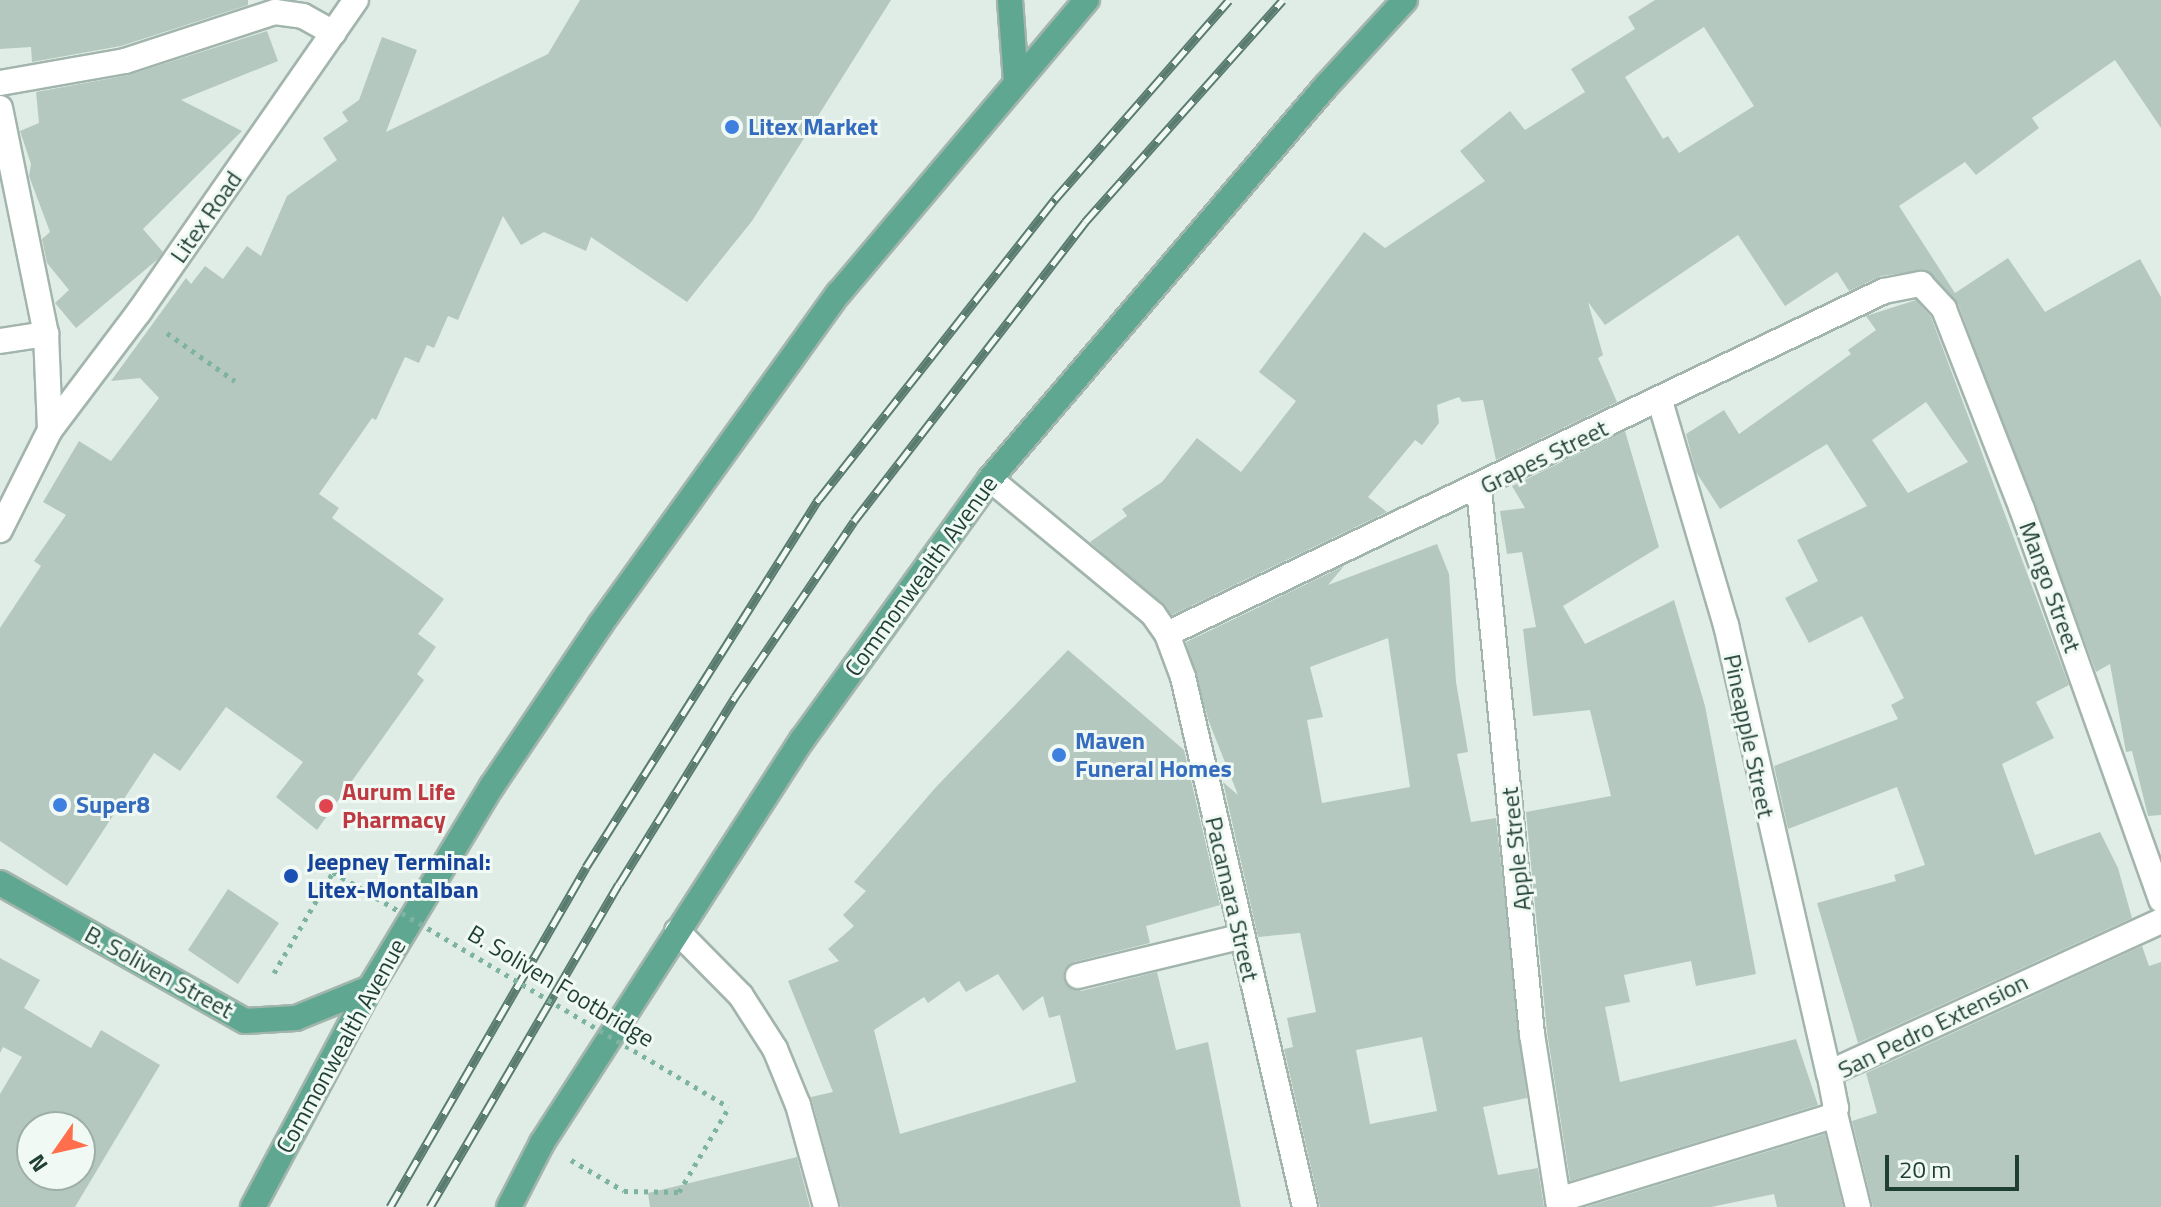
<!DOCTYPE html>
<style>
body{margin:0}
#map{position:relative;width:2161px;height:1207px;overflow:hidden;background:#e0ede6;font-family:"Titillium Web",sans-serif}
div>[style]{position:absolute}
.building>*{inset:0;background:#b5c8bf}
.path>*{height:5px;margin-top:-2.5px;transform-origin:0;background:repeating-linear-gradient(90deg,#7db3a0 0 4px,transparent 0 10px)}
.roads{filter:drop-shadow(2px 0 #a2b5ad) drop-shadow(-2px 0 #a2b5ad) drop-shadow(0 2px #a2b5ad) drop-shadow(0 -2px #a2b5ad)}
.lane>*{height:24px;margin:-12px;padding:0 12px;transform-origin:12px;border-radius:12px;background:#fff}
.street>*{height:24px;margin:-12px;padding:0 12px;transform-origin:12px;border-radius:12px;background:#fff}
.secondary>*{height:24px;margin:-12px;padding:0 12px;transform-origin:12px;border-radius:12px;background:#fff}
.primary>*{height:24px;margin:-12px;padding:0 12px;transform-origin:12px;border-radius:12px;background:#60a791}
.rail>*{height:9px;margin-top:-4.5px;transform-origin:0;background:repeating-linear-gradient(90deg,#f1f9f4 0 18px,#597b70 0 36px);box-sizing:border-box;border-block:2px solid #597b70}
.path-bridge>*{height:5px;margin-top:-2.5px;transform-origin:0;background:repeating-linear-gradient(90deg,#7db3a0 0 4px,transparent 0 10px)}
.dots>*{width:22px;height:22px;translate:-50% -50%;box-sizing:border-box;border:4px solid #f1f9f4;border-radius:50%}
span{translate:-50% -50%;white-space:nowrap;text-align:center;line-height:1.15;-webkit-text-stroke:6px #f1f9f4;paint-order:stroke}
.shop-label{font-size:24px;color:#366cbe;font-weight:700}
.left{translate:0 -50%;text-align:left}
.street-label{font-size:24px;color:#1f3f35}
.health-label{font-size:24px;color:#be3a42;font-weight:700}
.transit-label{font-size:24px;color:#164399;font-weight:700}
.north{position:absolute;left:16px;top:1111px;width:80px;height:80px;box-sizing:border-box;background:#f1f9f4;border:2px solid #9dafa8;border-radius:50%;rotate:236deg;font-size:22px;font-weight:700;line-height:32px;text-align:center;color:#1f3f35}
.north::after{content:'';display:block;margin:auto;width:28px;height:36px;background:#ff6f4c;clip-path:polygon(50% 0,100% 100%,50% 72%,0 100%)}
.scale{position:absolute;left:1885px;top:1155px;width:134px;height:36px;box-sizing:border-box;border:4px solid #1f3f35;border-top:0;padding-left:10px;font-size:24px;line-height:28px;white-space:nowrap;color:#1f3f35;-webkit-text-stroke:6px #f1f9f4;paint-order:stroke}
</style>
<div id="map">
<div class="building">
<div style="clip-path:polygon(0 0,248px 0,248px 5px,121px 46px,32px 62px,31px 47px,0 49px)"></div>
<div style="clip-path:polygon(580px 0,891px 0,752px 221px,687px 302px,591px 237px,586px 251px,544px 232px,521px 245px,503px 216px,458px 320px,448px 316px,434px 348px,427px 345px,419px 363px,405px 357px,376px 420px,372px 418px,319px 494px,339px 508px,332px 518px,444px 599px,418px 634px,436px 647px,417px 674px,424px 680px,317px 830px,276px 797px,303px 762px,226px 707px,180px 771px,154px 753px,67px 886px,0 841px,0 628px,41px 566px,34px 561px,66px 515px,43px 502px,79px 441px,111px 461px,159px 398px,140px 378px,111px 381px,186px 278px,191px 284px,205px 266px,223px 279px,247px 246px,261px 256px,287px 196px,337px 160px,323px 138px,348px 121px,342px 112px,359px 100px,382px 37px,417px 50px,386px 132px,548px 54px)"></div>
<div style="clip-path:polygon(evenodd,1655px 0,2161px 0,2161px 128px,2115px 60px,2032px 118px,2039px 128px,1976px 175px,1965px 162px,1899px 206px,1955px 293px,2008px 258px,2045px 312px,2140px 259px,2161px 297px,2161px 815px,2148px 816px,2132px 751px,2126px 752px,2110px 664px,2096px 672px,1958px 304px,1925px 270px,1881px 276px,1849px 291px,1837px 272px,1785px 306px,1738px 235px,1605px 325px,1588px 302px,1603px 355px,1598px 358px,1617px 402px,1496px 460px,1483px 400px,1462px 402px,1459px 397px,1437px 405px,1439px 423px,1422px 445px,1415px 440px,1368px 497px,1387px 512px,1172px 615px,1090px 542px,1127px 516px,1122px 509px,1162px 482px,1197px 438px,1241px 472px,1296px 401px,1259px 372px,1364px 232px,1385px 248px,1485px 181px,1460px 151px,1510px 111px,1525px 130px,1585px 92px,1571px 69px,1635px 29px,1628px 17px,1655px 0,1704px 27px,1754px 106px,1679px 153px,1668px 136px,1663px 139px,1625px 77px,1704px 27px)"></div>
<div style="clip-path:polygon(267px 31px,278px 61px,181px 100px,242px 131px,143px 229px,163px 252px,158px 259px,76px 328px,55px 303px,69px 290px,47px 263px,42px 239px,50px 232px,29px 176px,31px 164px,20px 131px,39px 123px,36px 92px,129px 75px)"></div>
<div style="clip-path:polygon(evenodd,1916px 300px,1931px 317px,2069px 685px,2036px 702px,2054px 738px,2002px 764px,2035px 855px,2100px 832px,2118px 868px,2132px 918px,1858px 1043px,1817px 903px,1896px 881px,1894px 875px,1925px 865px,1897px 787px,1788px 829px,1774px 766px,1898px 719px,1891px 705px,1904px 698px,1862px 616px,1809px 643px,1785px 598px,1818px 581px,1797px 540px,1867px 506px,1827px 444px,1720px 509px,1696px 472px,1686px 434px,1724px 410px,1739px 434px,1851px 354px,1848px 350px,1876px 330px,1866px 316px,1916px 300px,1926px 402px,1968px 462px,1908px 493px,1872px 440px,1926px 402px)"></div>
<div style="clip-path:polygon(1625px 431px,1659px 547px,1563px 606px,1585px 644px,1674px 600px,1705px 706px,1756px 974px,1696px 986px,1691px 961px,1624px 975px,1630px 1002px,1605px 1007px,1620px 1082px,1796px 1039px,1818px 1105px,1570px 1181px,1547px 1032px,1526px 812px,1611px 796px,1590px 710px,1533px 716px,1523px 629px,1536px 627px,1522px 552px,1507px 554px,1500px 511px,1525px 508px,1512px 486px)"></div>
<div style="clip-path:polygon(evenodd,1437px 544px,1449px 574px,1456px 682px,1468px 752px,1457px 754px,1471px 822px,1496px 818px,1527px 1098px,1483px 1107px,1498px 1175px,1538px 1168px,1544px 1207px,1320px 1207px,1284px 1049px,1293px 1047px,1287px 1018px,1316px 1012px,1300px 933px,1258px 937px,1223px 782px,1238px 795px,1209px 722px,1186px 642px,1344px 566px,1328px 585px,1437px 544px,1388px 638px,1410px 787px,1322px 803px,1307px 720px,1323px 717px,1310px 667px,1388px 638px,1437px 544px,1422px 1037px,1437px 1111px,1370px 1124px,1356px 1050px,1422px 1037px)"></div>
<div style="clip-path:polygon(evenodd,1068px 650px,1184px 750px,1220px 905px,1146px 926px,1150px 943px,1074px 962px,1064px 971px,1064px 980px,1081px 991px,1157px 972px,1176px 1050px,1208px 1042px,1241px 1207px,841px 1207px,811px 1097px,833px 1092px,788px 981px,839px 961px,828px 949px,854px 926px,843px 915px,866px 891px,854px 882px,936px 787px,1068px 650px,998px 974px,1023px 1011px,1043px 996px,1049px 1018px,1060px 1015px,1076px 1082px,900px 1134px,874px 1030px,924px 997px,928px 1003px,959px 981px,966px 992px,998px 974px)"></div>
<div style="clip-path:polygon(228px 889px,279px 923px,238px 984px,188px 950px)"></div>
<div style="clip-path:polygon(2142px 946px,2149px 966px,2161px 962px,2161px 1207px,1873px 1207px,1852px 1121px,1877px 1113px,1866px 1073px)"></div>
<div style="clip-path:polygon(evenodd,0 958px,40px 980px,24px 1008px,91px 1048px,101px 1030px,160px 1065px,75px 1207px,0 1207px,0 1094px,22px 1057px,3px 1047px,0 1053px,0 958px,32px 1127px,80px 1127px,80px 1175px,32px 1175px,32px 1127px)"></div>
<div style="clip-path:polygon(1825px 1134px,1843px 1207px,1777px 1207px,1774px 1194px,1711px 1207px,1586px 1207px)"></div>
<div style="clip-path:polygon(797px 1157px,810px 1207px,650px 1207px,648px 1193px)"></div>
</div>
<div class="path">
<div style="left:167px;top:333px;width:83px;rotate:35.2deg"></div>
<div style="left:274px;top:973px;width:117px;rotate:-59.7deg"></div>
<div style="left:571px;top:1160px;width:61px;rotate:30.3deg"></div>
<div style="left:624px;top:1191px;width:55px;rotate:1deg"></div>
<div style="left:679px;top:1192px;width:99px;rotate:-59.5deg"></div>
</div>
<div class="roads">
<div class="lane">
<div style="left:1078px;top:976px;width:166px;rotate:-13.6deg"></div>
<div style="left:1835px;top:1114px;width:96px;rotate:76.1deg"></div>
</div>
<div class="street">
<div style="left:0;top:83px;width:127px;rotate:-10deg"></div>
<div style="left:125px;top:61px;width:158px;rotate:-18.1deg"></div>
<div style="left:275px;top:12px;width:28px;rotate:8deg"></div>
<div style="left:303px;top:16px;width:35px;rotate:29deg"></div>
<div style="left:0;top:341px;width:47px;rotate:-8.7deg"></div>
<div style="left:1660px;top:401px;width:234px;rotate:73.6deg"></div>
<div style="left:1726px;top:625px;width:460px;rotate:77.1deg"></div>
<div style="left:990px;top:479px;width:212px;rotate:39.6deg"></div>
<div style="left:1153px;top:614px;width:24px;rotate:55deg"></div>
<div style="left:1167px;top:634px;width:46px;rotate:69.6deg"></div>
<div style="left:1183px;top:677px;width:544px;rotate:77.04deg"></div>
<div style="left:1479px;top:489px;width:548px;rotate:84.45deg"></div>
<div style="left:1532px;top:1034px;width:175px;rotate:81.1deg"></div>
<div style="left:1167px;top:634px;width:795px;rotate:-25.57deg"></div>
<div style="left:1884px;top:291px;width:38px;rotate:-11deg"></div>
<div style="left:1921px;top:284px;width:34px;rotate:47deg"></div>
<div style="left:1944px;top:309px;width:215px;rotate:68.7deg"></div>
<div style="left:2022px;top:509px;width:415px;rotate:70.4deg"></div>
<div style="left:677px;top:931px;width:91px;rotate:45.4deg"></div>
<div style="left:741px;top:996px;width:63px;rotate:57.3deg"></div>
<div style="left:775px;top:1049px;width:61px;rotate:67.7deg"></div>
<div style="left:798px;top:1105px;width:106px;rotate:74.6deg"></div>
<div style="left:1558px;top:1200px;width:284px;rotate:-17deg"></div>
<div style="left:1830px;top:1117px;width:11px;rotate:-56deg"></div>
<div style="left:1836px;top:1108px;width:36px;rotate:-101deg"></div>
<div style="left:1829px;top:1073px;width:365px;rotate:-24.6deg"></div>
</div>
<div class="secondary">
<div style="left:0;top:108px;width:231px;rotate:78.5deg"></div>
<div style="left:46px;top:334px;width:96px;rotate:87.6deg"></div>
<div style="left:50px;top:430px;width:112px;rotate:116.6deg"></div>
<div style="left:50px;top:430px;width:148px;rotate:-53deg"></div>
<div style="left:139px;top:312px;width:380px;rotate:-55.2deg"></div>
</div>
<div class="primary">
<div style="left:1010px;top:0;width:82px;rotate:85.8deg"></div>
<div style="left:0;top:883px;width:281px;rotate:29.4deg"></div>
<div style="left:245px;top:1021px;width:51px;rotate:-3.4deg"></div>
<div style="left:296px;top:1018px;width:80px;rotate:-22.1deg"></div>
<div style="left:253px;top:1207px;width:248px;rotate:-61.9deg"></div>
<div style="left:370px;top:988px;width:236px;rotate:-58.9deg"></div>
<div style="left:492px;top:786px;width:194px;rotate:-56.1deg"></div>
<div style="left:600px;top:625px;width:409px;rotate:-54.3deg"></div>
<div style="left:839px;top:293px;width:384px;rotate:-49.8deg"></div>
<div style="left:509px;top:1207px;width:72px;rotate:-62.7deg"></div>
<div style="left:542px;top:1143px;width:480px;rotate:-57.2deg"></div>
<div style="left:802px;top:740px;width:322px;rotate:-54.2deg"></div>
<div style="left:990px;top:479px;width:516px;rotate:-49.48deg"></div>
<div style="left:1325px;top:87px;width:118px;rotate:-47.4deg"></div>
</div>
</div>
<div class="rail">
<div style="left:390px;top:1207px;width:392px;rotate:-60deg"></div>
<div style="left:586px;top:867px;width:436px;rotate:-57.7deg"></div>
<div style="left:819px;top:499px;width:382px;rotate:-51.8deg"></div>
<div style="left:1055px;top:199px;width:264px;rotate:-48.8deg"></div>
<div style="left:430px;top:1207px;width:374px;rotate:-59.7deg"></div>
<div style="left:619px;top:884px;width:220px;rotate:-58.2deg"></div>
<div style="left:735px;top:697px;width:212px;rotate:-55.9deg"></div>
<div style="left:854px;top:521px;width:378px;rotate:-52.3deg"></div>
<div style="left:1085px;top:222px;width:297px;rotate:-48.3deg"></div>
</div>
<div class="path-bridge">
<div style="left:333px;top:872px;width:460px;rotate:30.7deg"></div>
</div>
<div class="dots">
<div style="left:732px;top:127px;background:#3f7fe0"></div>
<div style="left:1059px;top:755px;background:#3f7fe0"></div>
<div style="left:60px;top:805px;background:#3f7fe0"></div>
<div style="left:326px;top:806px;background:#e0444e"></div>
<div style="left:291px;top:876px;background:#1a4fb4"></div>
</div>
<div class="shop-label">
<span class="left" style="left:748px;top:127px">Litex Market</span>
<span class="left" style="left:1075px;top:755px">Maven<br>Funeral Homes</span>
<span class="left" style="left:76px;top:805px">Super8</span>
</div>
<div class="street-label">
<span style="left:206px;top:217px;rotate:-55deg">Litex Road</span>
<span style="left:1544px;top:457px;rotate:-26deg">Grapes Street</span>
<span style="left:921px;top:576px;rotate:-54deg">Commonwealth Avenue</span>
<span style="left:2050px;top:587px;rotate:70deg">Mango Street</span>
<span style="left:1749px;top:736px;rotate:78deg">Pineapple Street</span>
<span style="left:1516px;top:849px;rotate:-96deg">Apple Street</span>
<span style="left:1232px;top:899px;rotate:77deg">Pacamara Street</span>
<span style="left:159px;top:972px;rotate:29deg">B. Soliven Street</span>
<span style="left:561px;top:986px;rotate:31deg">B. Soliven Footbridge</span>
<span style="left:1933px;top:1026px;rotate:-26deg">San Pedro Extension</span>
<span style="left:341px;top:1046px;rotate:-61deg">Commonwealth Avenue</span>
</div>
<div class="health-label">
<span class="left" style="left:342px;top:806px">Aurum Life<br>Pharmacy</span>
</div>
<div class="transit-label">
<span class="left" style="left:307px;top:876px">Jeepney Terminal:<br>Litex-Montalban</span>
</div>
<div class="north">N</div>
<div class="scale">20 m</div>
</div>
